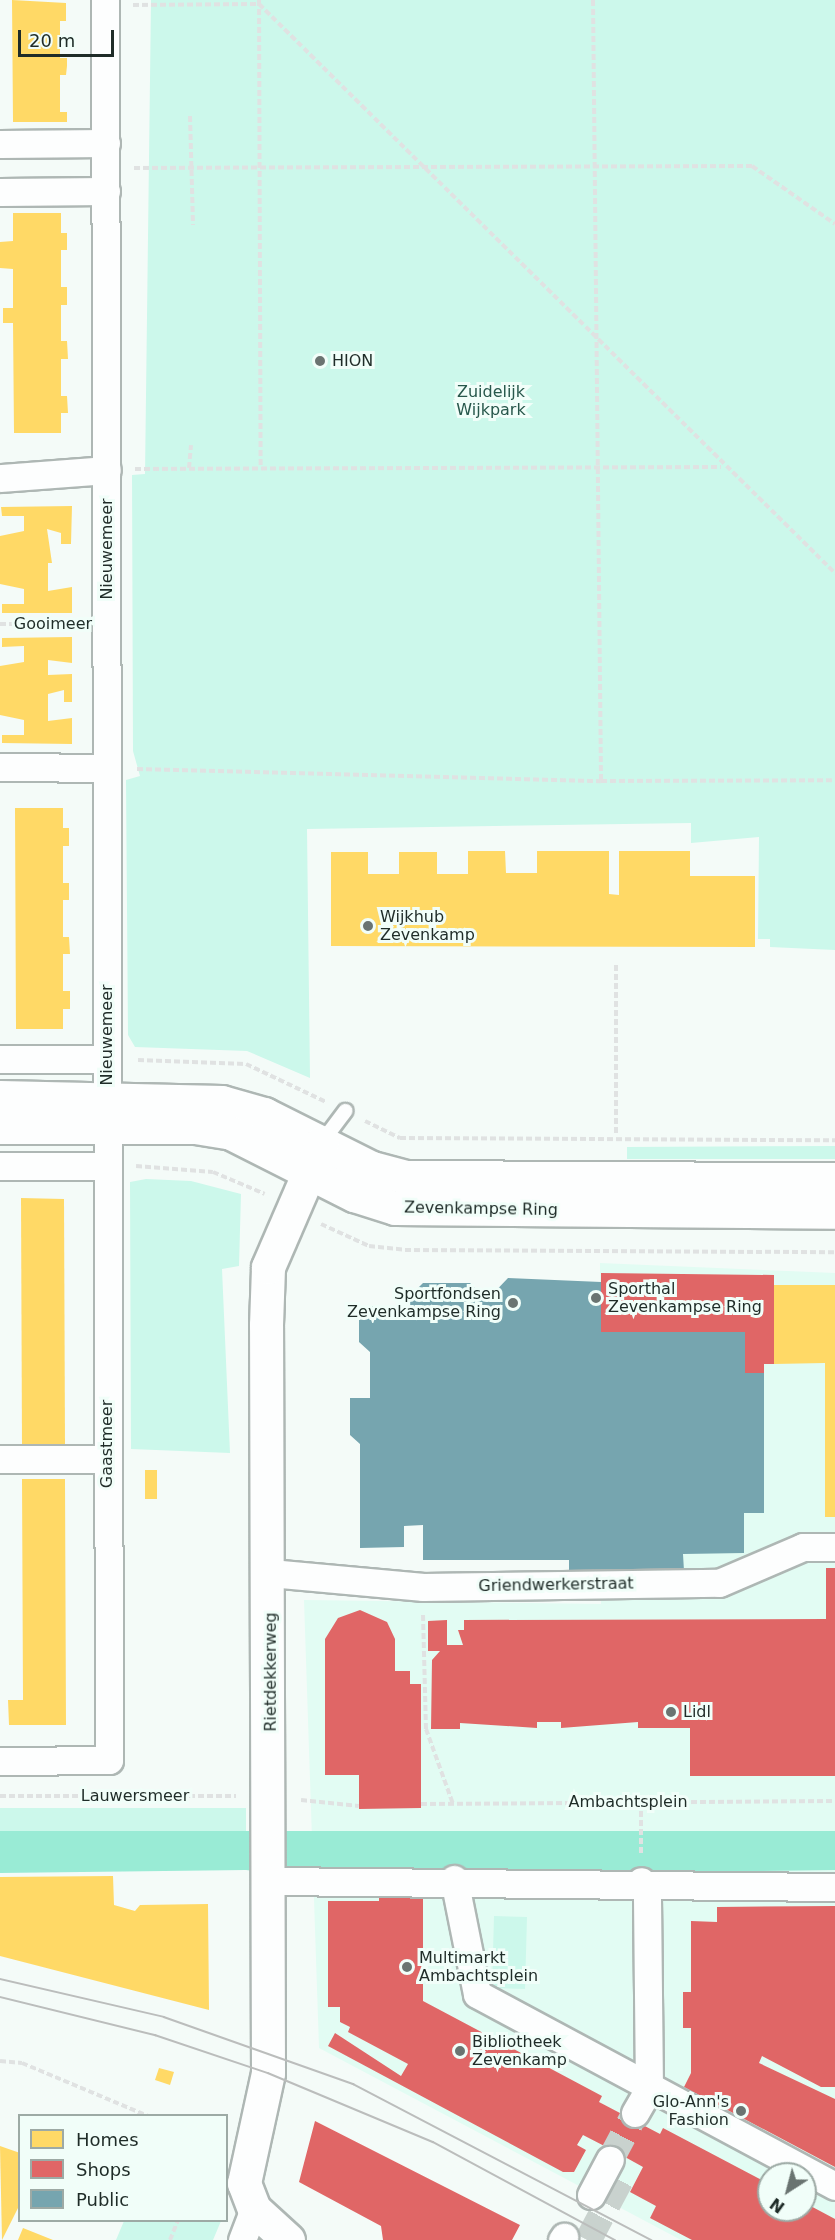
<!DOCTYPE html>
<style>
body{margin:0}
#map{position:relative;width:835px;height:2240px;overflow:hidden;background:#f4fbf8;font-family:"DejaVu Sans",sans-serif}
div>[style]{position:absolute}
.built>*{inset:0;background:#e2fcf3}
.green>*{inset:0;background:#ccf8eb}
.water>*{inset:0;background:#99ebd5}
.homes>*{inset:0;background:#ffd966}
.shops>*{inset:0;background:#e06666}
.public>*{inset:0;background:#76a5af}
.street-tunnel>*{height:27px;margin-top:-13.5px;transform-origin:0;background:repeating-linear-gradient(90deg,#c9d2ce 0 27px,transparent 0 41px)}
.path>*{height:4px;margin-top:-2px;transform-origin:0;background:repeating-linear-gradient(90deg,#e0e2e2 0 6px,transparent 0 9px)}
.roads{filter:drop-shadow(2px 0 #aeb7b4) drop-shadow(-2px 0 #aeb7b4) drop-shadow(0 2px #aeb7b4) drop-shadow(0 -2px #aeb7b4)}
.lane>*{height:14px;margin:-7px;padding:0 7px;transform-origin:7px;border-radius:7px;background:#fdfefe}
.street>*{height:27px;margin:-13.5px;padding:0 13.5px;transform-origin:13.5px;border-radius:13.5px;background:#fdfefe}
.secondary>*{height:33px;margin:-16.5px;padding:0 16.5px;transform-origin:16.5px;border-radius:16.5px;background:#fdfefe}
.tram>*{height:1.5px;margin:-0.75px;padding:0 0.75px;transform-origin:0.75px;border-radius:0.75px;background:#bbbdbc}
.dots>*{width:16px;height:16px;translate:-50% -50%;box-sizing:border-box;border:3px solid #f1fef9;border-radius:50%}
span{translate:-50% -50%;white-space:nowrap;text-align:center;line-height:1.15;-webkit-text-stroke:6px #f1fef9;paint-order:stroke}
.poi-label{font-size:16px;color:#1f2c28}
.left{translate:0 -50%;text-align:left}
.right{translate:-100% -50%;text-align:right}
.park-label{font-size:16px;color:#28584c}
.street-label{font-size:16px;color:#1f2c28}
.legend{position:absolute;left:18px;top:2114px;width:210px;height:108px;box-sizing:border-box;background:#f1fef9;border:2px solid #9daaa5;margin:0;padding:8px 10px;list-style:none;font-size:18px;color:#1f2c28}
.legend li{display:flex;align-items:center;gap:12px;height:30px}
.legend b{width:30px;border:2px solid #9daaa5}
.north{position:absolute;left:757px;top:2162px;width:60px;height:60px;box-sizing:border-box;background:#f1fef9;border:2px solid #9daaa5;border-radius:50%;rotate:216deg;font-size:16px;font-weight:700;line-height:24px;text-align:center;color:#1f2c28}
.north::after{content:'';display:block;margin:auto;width:21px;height:27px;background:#6a7471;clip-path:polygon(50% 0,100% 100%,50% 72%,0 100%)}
.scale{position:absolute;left:18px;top:30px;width:96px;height:27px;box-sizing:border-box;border:3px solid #1f2c28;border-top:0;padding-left:8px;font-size:18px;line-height:21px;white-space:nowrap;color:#1f2c28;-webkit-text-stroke:4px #f1fef9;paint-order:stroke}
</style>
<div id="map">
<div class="built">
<div style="clip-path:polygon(evenodd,600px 1263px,835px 1273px,835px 2240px,681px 2240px,319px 2048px,304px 1600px,601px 1604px,600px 1263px,769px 2174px,805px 2174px,805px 2210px,769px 2210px,769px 2174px)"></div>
</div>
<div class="green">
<div style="clip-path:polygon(151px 0,835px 0,835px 950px,770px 947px,770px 939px,758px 939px,759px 837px,691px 843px,691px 823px,307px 829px,310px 1078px,247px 1051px,135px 1047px,128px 1035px,126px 780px,140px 776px,133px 751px,132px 475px,145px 474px)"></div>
<div style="clip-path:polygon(835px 1146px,835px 1159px,627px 1159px,627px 1147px)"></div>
<div style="clip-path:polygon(146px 1179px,191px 1181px,241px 1194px,239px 1266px,222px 1269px,230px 1453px,131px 1449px,130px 1182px)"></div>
<div style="clip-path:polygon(0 1808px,246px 1808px,246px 1831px,0 1831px)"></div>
<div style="clip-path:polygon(494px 1916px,527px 1917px,525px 1989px,492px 1988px)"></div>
<div style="clip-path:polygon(124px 2221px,124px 2220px,221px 2221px,213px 2240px,116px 2240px)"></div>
</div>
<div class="water">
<div style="clip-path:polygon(0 1831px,835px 1831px,835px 1870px,299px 1877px,246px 1870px,0 1873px)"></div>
</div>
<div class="homes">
<div style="clip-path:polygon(12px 0,66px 3px,66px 21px,60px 21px,60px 58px,67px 58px,67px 66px,66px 75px,60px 75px,60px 112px,67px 112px,67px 122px,13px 122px)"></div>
<div style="clip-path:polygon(13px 213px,61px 213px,61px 233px,67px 233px,67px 250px,61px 250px,61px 287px,67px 287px,67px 305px,61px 305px,61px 341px,67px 341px,68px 359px,61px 359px,61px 396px,67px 396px,68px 413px,61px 413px,61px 433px,14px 433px,13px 323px,3px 323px,3px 308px,13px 308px,13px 269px,0 268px,0 242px,13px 241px)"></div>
<div style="clip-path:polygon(72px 506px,71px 544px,61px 544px,61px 533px,47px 529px,52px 563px,48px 563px,48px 591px,72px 587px,72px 613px,2px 613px,2px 604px,24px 604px,24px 589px,0 584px,0 536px,24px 531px,24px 516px,2px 516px,1px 507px)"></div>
<div style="clip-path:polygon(72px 637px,72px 663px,48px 660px,48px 675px,72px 674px,72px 702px,64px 702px,64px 690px,48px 694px,48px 721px,72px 718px,72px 744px,2px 743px,2px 735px,24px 735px,24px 720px,0 715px,0 666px,24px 662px,24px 646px,2px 647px,2px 638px)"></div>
<div style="clip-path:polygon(15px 808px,63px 808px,63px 828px,69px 828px,69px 846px,63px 846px,63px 883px,69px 883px,69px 900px,63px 900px,63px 937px,69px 937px,70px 954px,63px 954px,63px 991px,70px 991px,70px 1009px,63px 1009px,63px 1029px,16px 1029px)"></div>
<div style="clip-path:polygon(468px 851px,505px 851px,506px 873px,537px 873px,537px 851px,609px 851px,609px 894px,619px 895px,619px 851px,690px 851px,690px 876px,755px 876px,755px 947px,331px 946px,331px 852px,368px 852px,368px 874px,399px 874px,399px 852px,437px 852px,437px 874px,468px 874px)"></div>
<div style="clip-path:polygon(21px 1198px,64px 1199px,65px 1444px,22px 1445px)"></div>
<div style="clip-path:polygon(774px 1285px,835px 1285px,835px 1517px,825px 1517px,825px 1363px,774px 1364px)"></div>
<div style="clip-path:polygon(145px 1470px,157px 1470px,157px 1499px,145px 1499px)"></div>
<div style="clip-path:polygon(22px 1479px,65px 1479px,66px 1725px,9px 1725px,8px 1700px,23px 1700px)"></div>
<div style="clip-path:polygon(113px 1876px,114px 1905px,135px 1911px,140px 1905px,208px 1904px,209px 2010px,0 1956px,0 1877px)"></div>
<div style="clip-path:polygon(159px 2068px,174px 2072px,170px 2085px,155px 2080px)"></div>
<div style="clip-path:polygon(0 2146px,20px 2153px,20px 2204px,2px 2240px)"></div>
<div style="clip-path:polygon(23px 2228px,53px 2240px,18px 2240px)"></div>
</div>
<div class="shops">
<div style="clip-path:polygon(601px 1273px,774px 1275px,774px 1364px,764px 1364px,764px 1373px,745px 1373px,745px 1332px,601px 1332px)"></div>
<div style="clip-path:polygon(826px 1568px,835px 1568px,835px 1776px,690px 1776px,690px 1728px,638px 1728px,638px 1722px,561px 1728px,561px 1722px,537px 1722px,537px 1728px,460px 1723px,460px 1729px,431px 1729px,432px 1660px,440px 1651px,428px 1651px,428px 1621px,447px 1620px,447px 1645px,463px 1645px,458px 1630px,464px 1630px,464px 1620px,826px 1619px)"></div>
<div style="clip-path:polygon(360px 1610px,387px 1622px,395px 1639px,395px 1671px,410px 1671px,410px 1684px,421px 1684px,421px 1808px,359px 1809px,359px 1775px,325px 1775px,325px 1639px,338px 1618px)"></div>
<div style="clip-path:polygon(379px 1889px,423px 1890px,423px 2001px,602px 2096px,599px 2102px,660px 2134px,663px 2128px,769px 2184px,769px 2210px,805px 2210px,805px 2203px,835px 2219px,835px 2240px,692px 2240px,650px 2218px,656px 2206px,630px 2192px,643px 2167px,616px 2152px,583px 2135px,577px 2145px,586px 2150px,574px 2172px,563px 2172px,328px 2046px,335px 2033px,401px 2076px,408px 2064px,348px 2032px,350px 2027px,340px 2022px,340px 2007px,328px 2007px,328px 1901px,379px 1901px)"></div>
<div style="clip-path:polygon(835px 1906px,835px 2087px,821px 2087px,762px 2056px,759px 2063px,835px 2099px,835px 2167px,684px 2087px,691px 2073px,691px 2028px,683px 2028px,683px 1992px,691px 1992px,691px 1921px,717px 1922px,717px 1907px)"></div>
<div style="clip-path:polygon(315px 2121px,520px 2225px,512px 2240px,383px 2240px,381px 2226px,299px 2182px)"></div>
</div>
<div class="public">
<div style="clip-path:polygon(508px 1278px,601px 1282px,601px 1332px,745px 1332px,745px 1373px,764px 1373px,764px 1513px,744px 1513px,744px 1553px,683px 1554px,684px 1571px,569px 1571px,569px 1560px,423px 1560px,423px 1525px,404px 1526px,404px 1547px,360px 1548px,360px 1444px,350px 1435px,350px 1398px,370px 1398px,370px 1352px,359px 1342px,359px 1318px,371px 1306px,400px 1306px,423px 1283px,470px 1283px,487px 1300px)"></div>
</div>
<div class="street-tunnel">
<div style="left:610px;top:2160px;width:53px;rotate:-62deg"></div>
<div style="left:588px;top:2240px;width:72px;rotate:-62deg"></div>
</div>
<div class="path">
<div style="left:259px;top:0;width:466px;rotate:89.8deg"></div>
<div style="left:593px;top:0;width:781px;rotate:89.41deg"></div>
<div style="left:133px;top:5px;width:126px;rotate:-0.5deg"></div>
<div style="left:259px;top:4px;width:810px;rotate:44.65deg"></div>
<div style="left:190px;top:116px;width:109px;rotate:88.4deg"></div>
<div style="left:134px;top:168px;width:618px;rotate:-0.19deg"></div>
<div style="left:752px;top:166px;width:101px;rotate:34.9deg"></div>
<div style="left:189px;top:468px;width:23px;rotate:-85deg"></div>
<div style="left:135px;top:469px;width:586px;rotate:-0.2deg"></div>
<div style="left:0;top:624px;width:77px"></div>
<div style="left:137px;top:769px;width:464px;rotate:1.5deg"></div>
<div style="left:601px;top:781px;width:234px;rotate:-0.2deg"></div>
<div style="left:616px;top:965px;width:170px;rotate:90deg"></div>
<div style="left:138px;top:1060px;width:108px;rotate:2.1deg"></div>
<div style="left:246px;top:1064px;width:89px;rotate:25.4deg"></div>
<div style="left:365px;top:1121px;width:39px;rotate:26deg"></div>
<div style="left:400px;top:1138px;width:435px;rotate:0.3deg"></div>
<div style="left:136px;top:1166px;width:77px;rotate:4.5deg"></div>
<div style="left:213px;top:1172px;width:56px;rotate:22.9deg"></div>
<div style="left:321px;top:1224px;width:53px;rotate:24.6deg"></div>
<div style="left:369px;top:1246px;width:36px;rotate:6deg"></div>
<div style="left:405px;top:1250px;width:430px;rotate:0.3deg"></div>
<div style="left:423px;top:1615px;width:114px;rotate:88.5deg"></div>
<div style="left:426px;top:1729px;width:80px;rotate:70.2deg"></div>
<div style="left:0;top:1796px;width:236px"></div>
<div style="left:301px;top:1800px;width:58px;rotate:5.9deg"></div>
<div style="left:421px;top:1804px;width:414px;rotate:-0.4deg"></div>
<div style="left:641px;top:1853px;width:52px;rotate:-90deg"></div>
<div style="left:0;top:2061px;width:22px;rotate:5deg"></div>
<div style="left:22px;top:2063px;width:137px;rotate:22.8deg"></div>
<div style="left:170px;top:2240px;width:22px;rotate:-68deg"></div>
</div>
<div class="roads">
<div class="lane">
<div style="left:322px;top:1142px;width:39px;rotate:-53deg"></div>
</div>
<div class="street">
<div style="left:0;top:144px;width:106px;rotate:-0.5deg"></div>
<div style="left:0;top:192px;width:106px;rotate:-0.5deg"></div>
<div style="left:0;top:478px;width:107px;rotate:-4.3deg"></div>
<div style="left:0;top:767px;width:106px;rotate:0.5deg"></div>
<div style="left:0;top:1059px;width:107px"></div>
<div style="left:0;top:1166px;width:108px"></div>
<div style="left:0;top:1459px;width:106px"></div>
<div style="left:270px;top:1573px;width:154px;rotate:5.2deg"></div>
<div style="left:423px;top:1587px;width:296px;rotate:-0.8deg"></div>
<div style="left:719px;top:1583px;width:91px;rotate:-23.2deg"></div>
<div style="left:803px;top:1547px;width:32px"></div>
<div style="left:0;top:1761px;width:109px;rotate:-0.5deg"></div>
<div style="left:109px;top:1760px;width:1760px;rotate:-90.13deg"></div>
<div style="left:454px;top:1879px;width:117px;rotate:78.7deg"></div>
<div style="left:477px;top:1994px;width:406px;rotate:28.2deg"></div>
<div style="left:270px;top:1881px;width:565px;rotate:0.61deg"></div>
<div style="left:635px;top:2113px;width:28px;rotate:-60deg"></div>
<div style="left:649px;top:2089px;width:201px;rotate:-90.6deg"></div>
<div style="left:647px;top:1888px;width:9px;rotate:-131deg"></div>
<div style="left:591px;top:2195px;width:40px;rotate:-62deg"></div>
<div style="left:242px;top:2240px;width:33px;rotate:-69deg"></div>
<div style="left:562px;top:2240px;width:4px;rotate:-56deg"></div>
</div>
<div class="secondary">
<div style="left:0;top:1097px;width:222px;rotate:1.3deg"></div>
<div style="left:222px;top:1102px;width:44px;rotate:15.9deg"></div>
<div style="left:264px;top:1114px;width:121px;rotate:26.6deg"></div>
<div style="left:372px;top:1168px;width:34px;rotate:15deg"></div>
<div style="left:405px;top:1177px;width:430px;rotate:0.3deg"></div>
<div style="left:0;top:1127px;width:195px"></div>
<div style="left:195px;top:1127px;width:36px;rotate:9deg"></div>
<div style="left:231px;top:1133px;width:138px;rotate:26.8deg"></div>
<div style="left:354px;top:1195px;width:43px;rotate:17.6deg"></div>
<div style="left:395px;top:1208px;width:440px;rotate:0.5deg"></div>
<div style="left:288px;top:2240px;width:46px;rotate:-137.6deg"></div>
<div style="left:254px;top:2209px;width:28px;rotate:-111deg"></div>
<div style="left:244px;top:2183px;width:113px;rotate:-77.7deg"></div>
<div style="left:268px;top:2073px;width:748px;rotate:-90.15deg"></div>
<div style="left:266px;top:1325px;width:58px;rotate:-88deg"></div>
<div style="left:268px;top:1267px;width:136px;rotate:-66.6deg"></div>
</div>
</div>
<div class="tram">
<div style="left:0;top:1979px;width:168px;rotate:13deg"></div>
<div style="left:164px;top:2017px;width:201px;rotate:19.5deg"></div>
<div style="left:353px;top:2084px;width:337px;rotate:27.6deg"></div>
<div style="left:0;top:1997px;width:160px;rotate:13.8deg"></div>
<div style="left:155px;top:2035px;width:119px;rotate:18.6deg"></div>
<div style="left:268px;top:2073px;width:179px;rotate:22.7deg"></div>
<div style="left:433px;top:2142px;width:207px;rotate:28.3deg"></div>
</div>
<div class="dots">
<div style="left:320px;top:361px;background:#6a7471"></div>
<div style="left:368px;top:926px;background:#6a7471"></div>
<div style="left:596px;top:1298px;background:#6a7471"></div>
<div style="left:513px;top:1303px;background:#6a7471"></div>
<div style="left:671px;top:1712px;background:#6a7471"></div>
<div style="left:407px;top:1967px;background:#6a7471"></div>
<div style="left:460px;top:2051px;background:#6a7471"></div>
<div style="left:741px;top:2111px;background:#6a7471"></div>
</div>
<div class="poi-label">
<span class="left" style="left:332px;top:361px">HION</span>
<span class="left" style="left:380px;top:926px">Wijkhub<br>Zevenkamp</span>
<span class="left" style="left:608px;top:1298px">Sporthal<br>Zevenkampse Ring</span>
<span class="right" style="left:501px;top:1303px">Sportfondsen<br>Zevenkampse Ring</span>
<span class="left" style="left:683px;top:1712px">Lidl</span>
<span class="left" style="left:419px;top:1967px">Multimarkt<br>Ambachtsplein</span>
<span class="left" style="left:472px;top:2051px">Bibliotheek<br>Zevenkamp</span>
<span class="right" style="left:729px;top:2111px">Glo-Ann's<br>Fashion</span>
</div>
<div class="park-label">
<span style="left:491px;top:401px">Zuidelijk<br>Wijkpark</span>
</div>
<div class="street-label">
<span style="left:107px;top:549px;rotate:-90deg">Nieuwemeer</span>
<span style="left:53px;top:624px">Gooimeer</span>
<span style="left:107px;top:1035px;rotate:-90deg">Nieuwemeer</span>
<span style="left:481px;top:1209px;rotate:1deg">Zevenkampse Ring</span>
<span style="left:107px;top:1444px;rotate:-90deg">Gaastmeer</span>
<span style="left:556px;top:1585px;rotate:-1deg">Griendwerkerstraat</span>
<span style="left:271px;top:1672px;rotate:-90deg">Rietdekkerweg</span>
<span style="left:135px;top:1796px">Lauwersmeer</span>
<span style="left:628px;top:1802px">Ambachtsplein</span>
</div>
<ul class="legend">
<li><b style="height:16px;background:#ffd966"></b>Homes</li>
<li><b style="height:16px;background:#e06666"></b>Shops</li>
<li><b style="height:16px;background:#76a5af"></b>Public</li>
</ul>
<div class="north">N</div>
<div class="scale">20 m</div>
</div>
